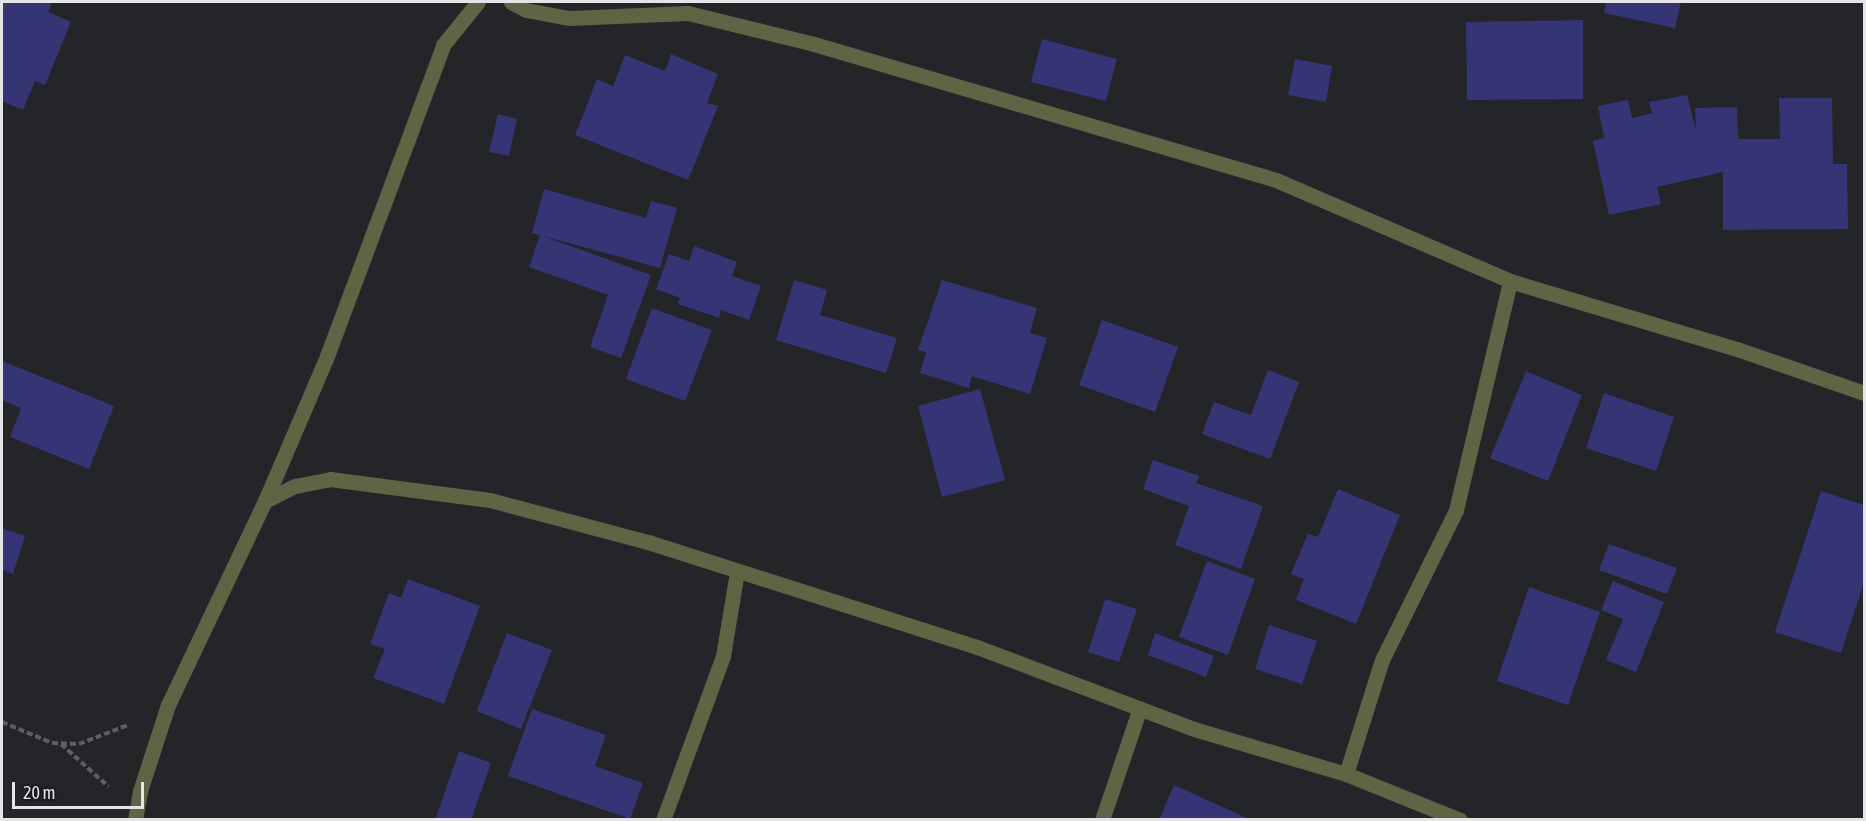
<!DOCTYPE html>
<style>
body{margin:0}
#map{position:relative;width:1866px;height:821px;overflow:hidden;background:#242529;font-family:"Asap Condensed",sans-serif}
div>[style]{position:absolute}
.building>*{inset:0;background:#353475}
.path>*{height:4px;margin-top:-2px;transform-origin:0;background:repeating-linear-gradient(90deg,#5f5f63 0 6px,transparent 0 9px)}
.street>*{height:15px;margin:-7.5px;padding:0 7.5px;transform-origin:7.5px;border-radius:7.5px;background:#5f6444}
span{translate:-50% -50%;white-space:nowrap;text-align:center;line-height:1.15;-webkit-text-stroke:6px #1b1b1f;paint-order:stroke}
.frame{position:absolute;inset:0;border:3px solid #e5e5e8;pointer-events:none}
.scale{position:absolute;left:12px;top:782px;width:132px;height:27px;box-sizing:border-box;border:3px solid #e5e5e8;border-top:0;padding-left:8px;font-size:18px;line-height:21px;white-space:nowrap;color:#e5e5e8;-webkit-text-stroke:4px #1b1b1f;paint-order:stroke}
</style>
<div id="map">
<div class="building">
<div style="clip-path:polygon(2px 2px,52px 2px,48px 12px,71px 22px,45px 85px,35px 81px,23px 110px,2px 101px)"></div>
<div style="clip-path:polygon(1606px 2px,1681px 2px,1675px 28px,1604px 13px)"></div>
<div style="clip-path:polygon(1583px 20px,1583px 99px,1467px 100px,1466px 22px)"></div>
<div style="clip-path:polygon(1042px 39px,1117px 59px,1106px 101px,1031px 82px)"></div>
<div style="clip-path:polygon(671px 54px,718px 74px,707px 103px,718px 106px,688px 180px,575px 135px,597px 79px,613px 86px,625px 55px,665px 71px)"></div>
<div style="clip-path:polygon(1295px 59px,1332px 66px,1326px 102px,1288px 95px)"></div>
<div style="clip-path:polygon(1687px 95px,1696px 131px,1695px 108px,1737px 107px,1738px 139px,1780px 139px,1779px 98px,1832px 98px,1833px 164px,1847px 164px,1848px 229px,1723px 230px,1723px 172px,1657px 187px,1661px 204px,1609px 215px,1593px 141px,1604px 138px,1598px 106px,1628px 100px,1632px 118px,1652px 113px,1649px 102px)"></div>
<div style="clip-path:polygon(498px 114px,517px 119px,509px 156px,489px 152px)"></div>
<div style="clip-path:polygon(544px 189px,646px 218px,651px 201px,677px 208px,660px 268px,532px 233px)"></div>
<div style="clip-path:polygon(540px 235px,651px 275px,621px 358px,590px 347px,608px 295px,529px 267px)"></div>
<div style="clip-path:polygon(694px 246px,737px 262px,732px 276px,761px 286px,749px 320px,721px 310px,719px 318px,678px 304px,680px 298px,656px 289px,669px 254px,689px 261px)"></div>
<div style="clip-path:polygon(794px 280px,827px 290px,820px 315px,897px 338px,886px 373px,776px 340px)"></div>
<div style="clip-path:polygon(942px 280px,1037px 308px,1030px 333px,1047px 338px,1030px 394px,972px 376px,969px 388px,920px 373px,926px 352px,918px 350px)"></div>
<div style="clip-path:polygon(652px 308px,712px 330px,685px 401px,626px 379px)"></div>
<div style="clip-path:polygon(1102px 320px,1178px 347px,1155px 412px,1079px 385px)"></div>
<div style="clip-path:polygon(2px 361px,114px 406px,89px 469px,10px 437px,21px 408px,2px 400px)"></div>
<div style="clip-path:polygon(1268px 370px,1299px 382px,1270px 459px,1202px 434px,1214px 402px,1251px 415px)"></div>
<div style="clip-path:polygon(1526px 371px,1582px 395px,1548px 481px,1490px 458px)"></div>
<div style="clip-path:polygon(980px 389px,1005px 480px,942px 497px,918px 406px)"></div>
<div style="clip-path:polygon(1604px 393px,1674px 417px,1656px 471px,1586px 448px)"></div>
<div style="clip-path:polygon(1153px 460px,1199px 476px,1196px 483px,1263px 506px,1241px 569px,1175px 545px,1189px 506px,1143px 489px)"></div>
<div style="clip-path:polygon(1338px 489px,1400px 515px,1356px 624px,1296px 600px,1304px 579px,1291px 574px,1308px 534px,1318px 537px)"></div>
<div style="clip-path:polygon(1821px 491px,1864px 505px,1864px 582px,1841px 653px,1775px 632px)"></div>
<div style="clip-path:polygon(2px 528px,25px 536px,13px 574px,2px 570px)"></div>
<div style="clip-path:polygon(1609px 544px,1677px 568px,1667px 594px,1599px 570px)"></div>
<div style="clip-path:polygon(1207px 561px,1255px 579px,1228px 655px,1179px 637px)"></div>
<div style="clip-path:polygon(408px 579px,480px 606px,444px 704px,373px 678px,385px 649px,370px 644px,389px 593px,401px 598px)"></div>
<div style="clip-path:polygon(1613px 581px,1664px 602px,1636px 672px,1606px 660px,1623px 619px,1601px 610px)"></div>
<div style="clip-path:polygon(1529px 587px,1600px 612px,1568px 705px,1497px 681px)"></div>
<div style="clip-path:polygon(1105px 599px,1137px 609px,1119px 662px,1088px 652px)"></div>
<div style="clip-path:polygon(1269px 625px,1317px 641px,1302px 684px,1255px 669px)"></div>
<div style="clip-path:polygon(507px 633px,552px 650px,521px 729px,477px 711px)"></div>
<div style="clip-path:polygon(1155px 633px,1214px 656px,1206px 677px,1148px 655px)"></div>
<div style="clip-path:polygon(532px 709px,606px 735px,595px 766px,643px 783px,630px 819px,508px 776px)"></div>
<div style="clip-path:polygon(459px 751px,491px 763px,471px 820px,435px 820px)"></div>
<div style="clip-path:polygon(1174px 785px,1251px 820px,1159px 820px)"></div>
</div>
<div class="path">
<div style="left:2px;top:722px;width:54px;rotate:22.8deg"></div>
<div style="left:52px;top:743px;width:27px;rotate:2deg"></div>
<div style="left:79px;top:744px;width:53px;rotate:-21.2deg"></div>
<div style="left:61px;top:744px;width:64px;rotate:41.9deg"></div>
</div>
<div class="street">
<div style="left:511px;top:2px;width:17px;rotate:28deg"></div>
<div style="left:526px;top:10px;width:44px;rotate:10.5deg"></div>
<div style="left:569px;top:18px;width:119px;rotate:-2.4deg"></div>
<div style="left:688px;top:13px;width:130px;rotate:13.8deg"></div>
<div style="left:814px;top:44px;width:482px;rotate:16.4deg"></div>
<div style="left:1276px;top:180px;width:255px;rotate:23.3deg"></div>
<div style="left:1510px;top:281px;width:237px;rotate:16.7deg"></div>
<div style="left:1737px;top:349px;width:134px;rotate:19.1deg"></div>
<div style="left:265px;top:501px;width:34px;rotate:-27deg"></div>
<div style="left:295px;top:486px;width:36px;rotate:-11deg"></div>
<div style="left:330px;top:479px;width:161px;rotate:7.5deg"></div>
<div style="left:490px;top:500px;width:163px;rotate:14.9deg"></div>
<div style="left:648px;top:542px;width:345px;rotate:17.7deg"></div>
<div style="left:977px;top:647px;width:232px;rotate:20.7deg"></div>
<div style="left:1194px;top:729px;width:159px;rotate:16.5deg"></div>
<div style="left:1346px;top:774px;width:123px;rotate:22deg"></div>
<div style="left:1346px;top:774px;width:120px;rotate:-72.5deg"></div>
<div style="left:1382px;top:660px;width:167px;rotate:-63.7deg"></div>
<div style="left:1456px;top:510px;width:235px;rotate:-76.7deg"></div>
<div style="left:135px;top:820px;width:29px;rotate:-80deg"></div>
<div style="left:140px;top:791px;width:90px;rotate:-72deg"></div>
<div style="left:168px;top:705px;width:226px;rotate:-64.6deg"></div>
<div style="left:265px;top:501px;width:158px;rotate:-66.8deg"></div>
<div style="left:327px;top:356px;width:332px;rotate:-69.5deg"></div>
<div style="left:443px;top:45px;width:55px;rotate:-50.9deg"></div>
<div style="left:663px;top:820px;width:175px;rotate:-69.9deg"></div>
<div style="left:723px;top:656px;width:86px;rotate:-80.6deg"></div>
<div style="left:1102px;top:820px;width:118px;rotate:-71.3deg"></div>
</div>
<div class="frame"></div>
<div class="scale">20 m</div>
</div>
